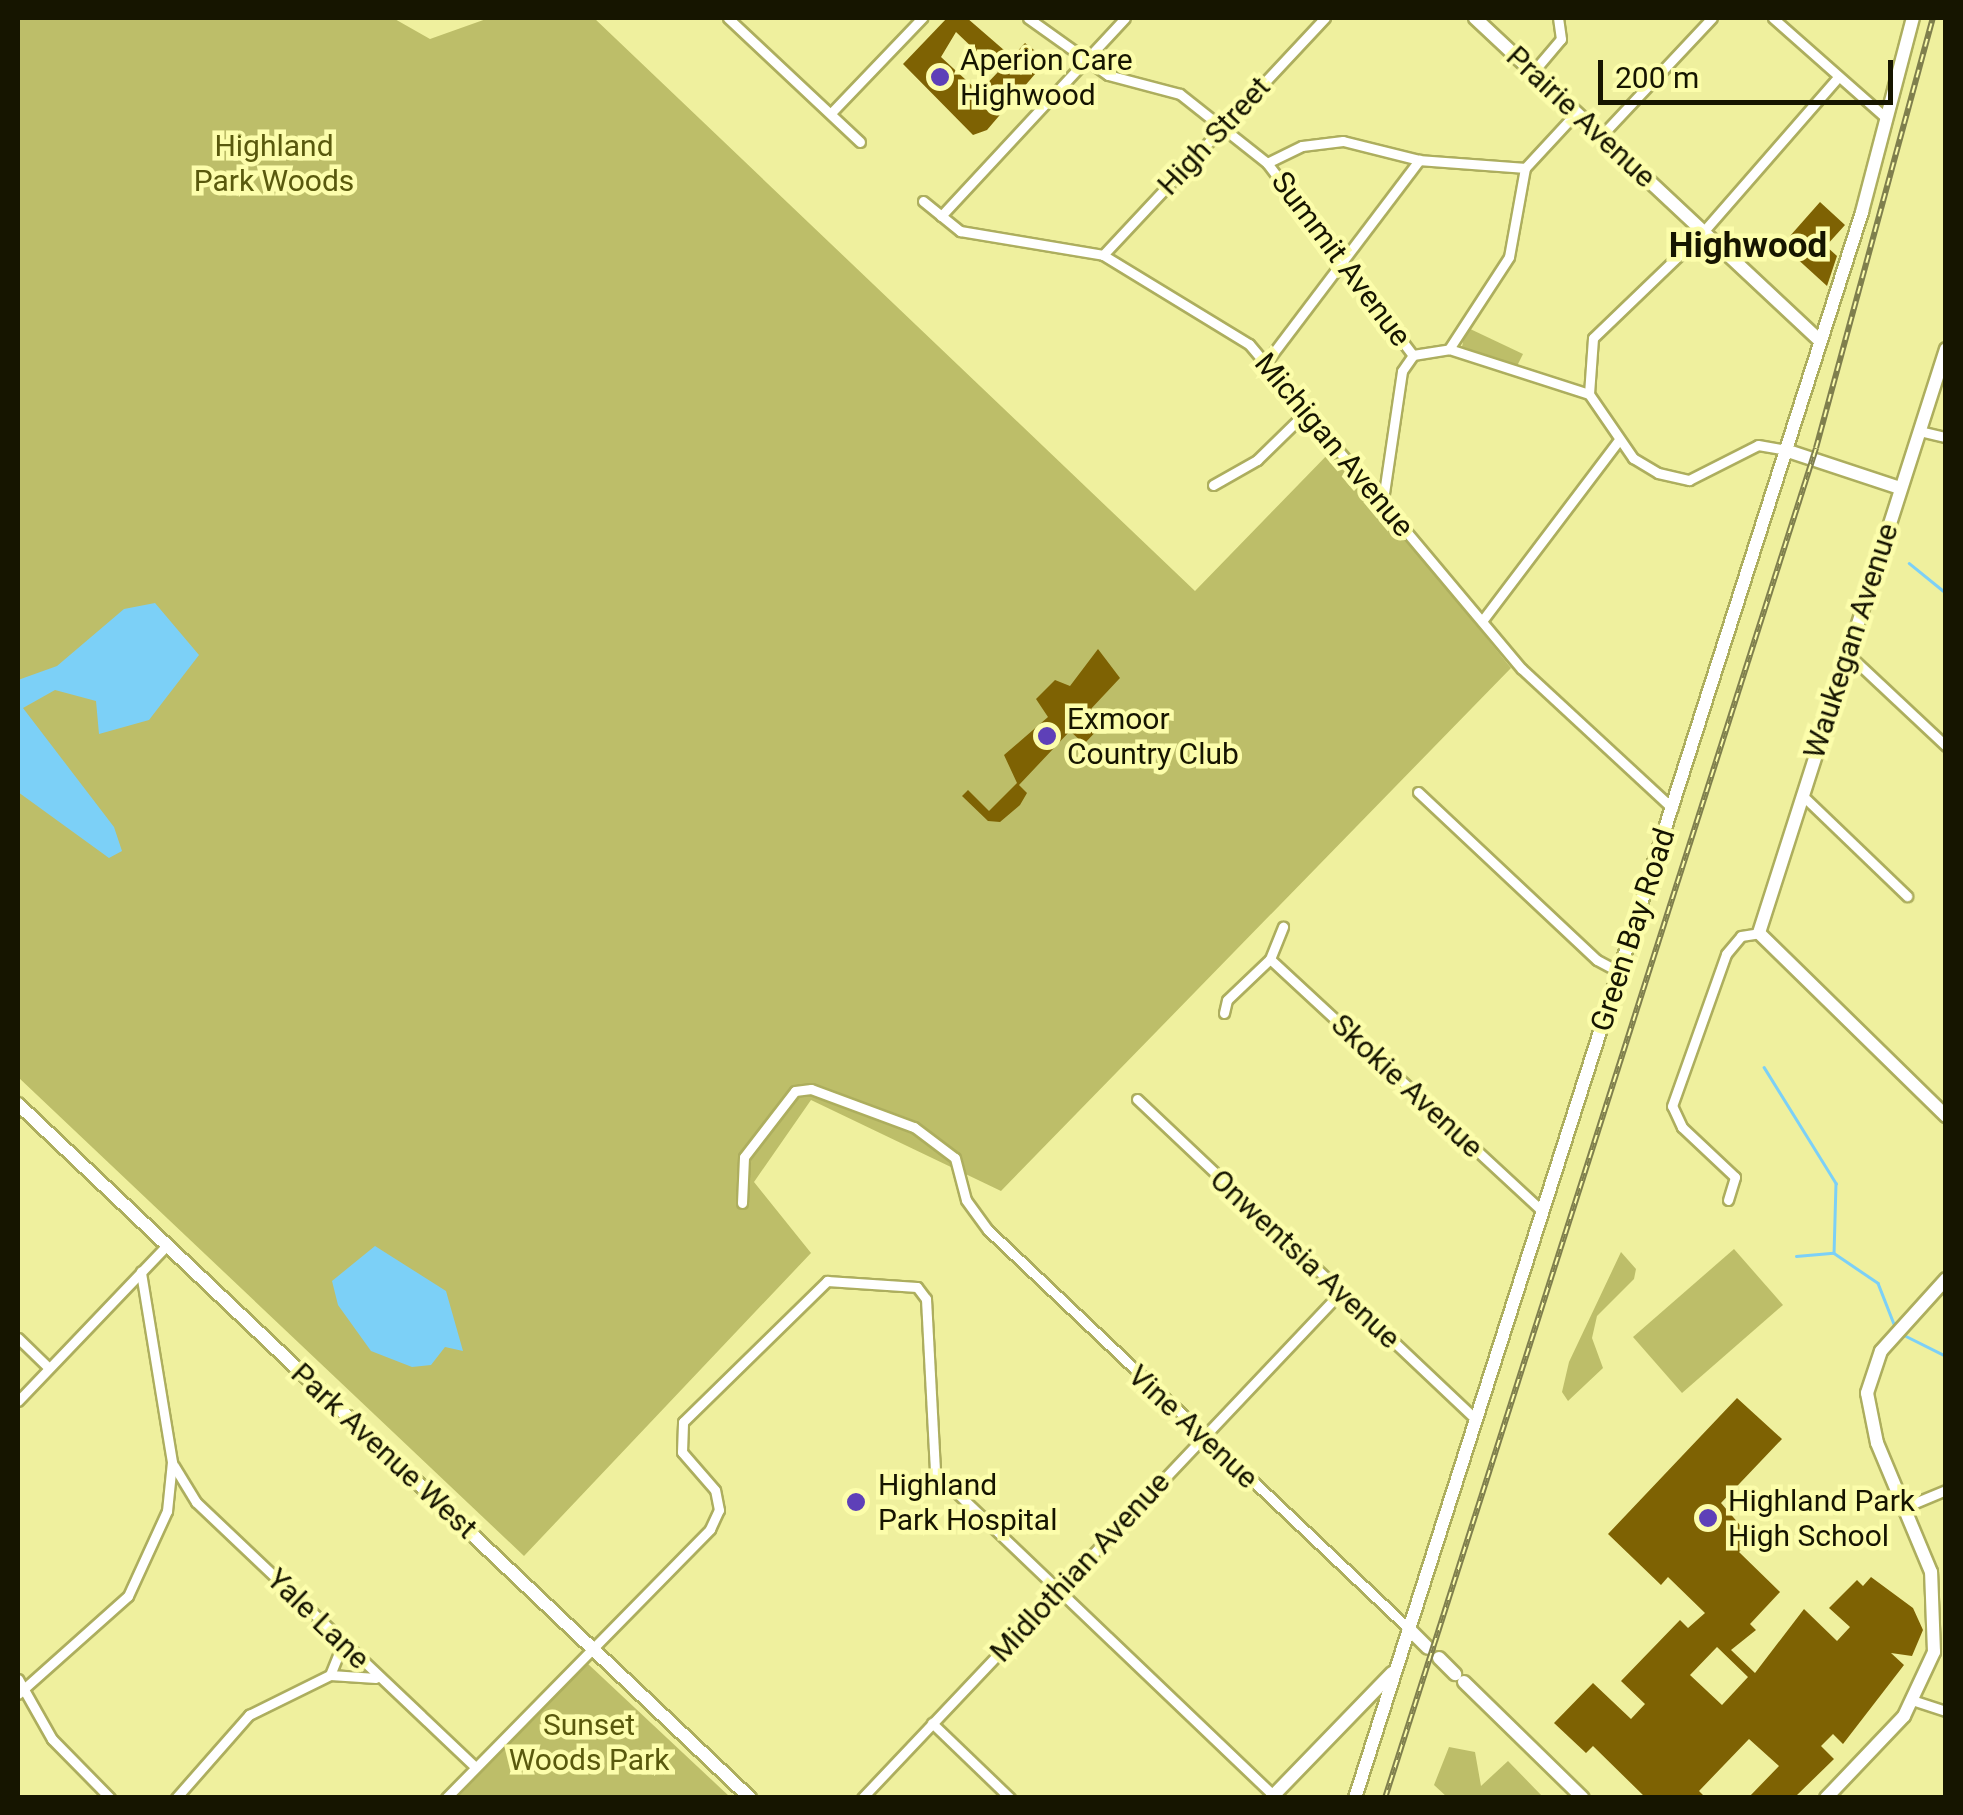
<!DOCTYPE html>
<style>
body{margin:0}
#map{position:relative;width:1963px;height:1815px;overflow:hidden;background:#eff09e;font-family:Roboto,sans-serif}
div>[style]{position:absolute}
.green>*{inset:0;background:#bdbe69}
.water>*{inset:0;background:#7cd0f7}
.stream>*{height:2.5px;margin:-1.25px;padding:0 1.25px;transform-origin:1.25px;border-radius:1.25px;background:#7cd0f7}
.building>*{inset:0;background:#7e6203}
.roads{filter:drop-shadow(2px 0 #adae5e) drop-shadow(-2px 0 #adae5e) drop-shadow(0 2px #adae5e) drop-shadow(0 -2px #adae5e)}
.street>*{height:9px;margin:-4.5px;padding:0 4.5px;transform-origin:4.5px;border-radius:4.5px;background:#fff}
.secondary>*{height:12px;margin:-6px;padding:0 6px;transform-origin:6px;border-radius:6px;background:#fff}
.rail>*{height:6px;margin-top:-3px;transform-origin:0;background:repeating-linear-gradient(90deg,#fcfdab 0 8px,#7f7f4d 0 16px);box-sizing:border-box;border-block:2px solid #7f7f4d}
.dots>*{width:28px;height:28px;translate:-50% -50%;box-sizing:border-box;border:5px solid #fcfdab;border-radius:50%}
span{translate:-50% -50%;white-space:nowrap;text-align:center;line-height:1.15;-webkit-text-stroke:9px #fcfdab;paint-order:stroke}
.poi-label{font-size:30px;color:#161500}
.left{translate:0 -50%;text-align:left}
.street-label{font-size:30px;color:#161500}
.park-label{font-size:30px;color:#59590d}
.quarter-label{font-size:35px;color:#161500;font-weight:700}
.frame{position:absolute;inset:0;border:20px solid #161500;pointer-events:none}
.scale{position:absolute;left:1598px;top:60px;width:295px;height:45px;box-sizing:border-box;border:5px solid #161500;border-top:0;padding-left:12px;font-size:30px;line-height:35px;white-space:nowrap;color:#161500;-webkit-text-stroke:8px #fcfdab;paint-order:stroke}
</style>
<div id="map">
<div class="green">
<div style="clip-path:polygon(18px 18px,393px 18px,430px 39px,489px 18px,594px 18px,1195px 591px,1333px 449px,1511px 668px,1001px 1191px,811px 1100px,754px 1182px,811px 1253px,524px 1556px,18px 1077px)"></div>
<div style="clip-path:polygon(1466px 327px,1523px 354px,1515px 370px,1462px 347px)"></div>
<div style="clip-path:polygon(1734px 1249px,1783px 1305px,1682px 1393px,1633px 1337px)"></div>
<div style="clip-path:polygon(1621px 1252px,1636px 1269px,1634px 1279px,1597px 1316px,1592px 1338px,1603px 1368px,1568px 1401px,1562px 1392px,1569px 1362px)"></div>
<div style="clip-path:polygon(587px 1663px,730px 1797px,458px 1797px)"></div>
<div style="clip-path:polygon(1449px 1747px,1475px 1752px,1481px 1786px,1508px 1761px,1543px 1797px,1447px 1797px,1434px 1785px)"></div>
</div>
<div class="water">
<div style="clip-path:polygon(155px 603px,199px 655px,149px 720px,99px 734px,96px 701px,55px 690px,23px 708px,114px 827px,122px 851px,109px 858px,18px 792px,18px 680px,57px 666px,124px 609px)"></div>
<div style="clip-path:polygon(375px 1246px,446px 1291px,463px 1351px,445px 1347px,431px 1365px,412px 1367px,371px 1351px,338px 1305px,332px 1281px)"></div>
</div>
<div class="stream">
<div style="left:1909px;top:563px;width:48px;rotate:39deg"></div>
<div style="left:1764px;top:1067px;width:137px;rotate:58.2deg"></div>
<div style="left:1836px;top:1183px;width:70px;rotate:91.6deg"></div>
<div style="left:1834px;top:1253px;width:53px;rotate:34.3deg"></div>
<div style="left:1878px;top:1283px;width:49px;rotate:68.6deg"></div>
<div style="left:1796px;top:1256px;width:37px;rotate:-5deg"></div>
<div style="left:1902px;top:1334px;width:49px;rotate:26.6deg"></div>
</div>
<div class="building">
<div style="clip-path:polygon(evenodd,947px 18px,967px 18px,1012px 57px,1025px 43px,1047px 60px,987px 130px,973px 135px,903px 64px,947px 18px,956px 32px,998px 72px,979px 92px,941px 57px,956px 32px)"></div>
<div style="clip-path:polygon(1820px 202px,1845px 225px,1826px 246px,1837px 256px,1827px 286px,1782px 245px)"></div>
<div style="clip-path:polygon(1098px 649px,1120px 678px,1089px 711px,1103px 724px,1084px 744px,1070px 731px,1019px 785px,1027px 793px,1020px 805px,1000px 822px,988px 821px,962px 796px,968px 790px,989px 811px,1017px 783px,1004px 755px,1048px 717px,1036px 699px,1055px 680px,1070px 686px)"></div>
<div style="clip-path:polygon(evenodd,1737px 1398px,1782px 1439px,1721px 1503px,1752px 1539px,1739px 1552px,1780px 1592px,1750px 1624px,1756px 1630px,1731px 1650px,1755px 1673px,1804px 1609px,1837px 1641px,1850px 1627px,1829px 1608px,1857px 1580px,1863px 1586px,1871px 1577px,1913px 1608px,1923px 1630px,1912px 1656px,1891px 1653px,1904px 1665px,1843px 1744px,1833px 1734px,1821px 1746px,1834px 1759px,1796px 1796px,1748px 1798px,1779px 1766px,1749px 1739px,1699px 1791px,1706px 1798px,1646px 1798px,1593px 1746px,1586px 1753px,1554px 1723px,1593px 1683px,1631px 1719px,1645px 1704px,1621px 1681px,1680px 1620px,1688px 1628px,1705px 1613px,1668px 1577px,1661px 1585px,1608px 1534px,1737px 1398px,1717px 1647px,1748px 1677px,1722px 1705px,1690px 1675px,1717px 1647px)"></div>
</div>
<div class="roads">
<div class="street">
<div style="left:728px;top:18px;width:181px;rotate:43.2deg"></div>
<div style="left:1028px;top:18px;width:98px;rotate:35.5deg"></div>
<div style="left:1108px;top:75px;width:74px;rotate:14.8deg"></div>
<div style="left:1180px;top:94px;width:111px;rotate:38.4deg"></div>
<div style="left:1267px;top:163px;width:241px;rotate:52.8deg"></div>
<div style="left:1773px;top:18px;width:152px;rotate:41.5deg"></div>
<div style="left:1533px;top:72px;width:43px;rotate:-49.7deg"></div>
<div style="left:1561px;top:39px;width:21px;rotate:-98deg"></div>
<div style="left:831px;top:113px;width:132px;rotate:-46.2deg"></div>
<div style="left:1576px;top:113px;width:75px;rotate:132.8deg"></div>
<div style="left:1525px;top:168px;width:90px;rotate:100.2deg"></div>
<div style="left:1509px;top:257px;width:110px;rotate:123.1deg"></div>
<div style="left:1449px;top:349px;width:147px;rotate:17.8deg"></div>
<div style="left:1589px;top:394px;width:78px;rotate:55.5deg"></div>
<div style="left:1633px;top:458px;width:29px;rotate:31deg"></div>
<div style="left:1658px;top:473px;width:32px;rotate:13deg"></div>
<div style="left:1689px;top:480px;width:77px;rotate:-26.9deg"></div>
<div style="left:1758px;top:445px;width:27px;rotate:10deg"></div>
<div style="left:1601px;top:136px;width:162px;rotate:-46.8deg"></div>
<div style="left:1267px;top:163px;width:39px;rotate:-26deg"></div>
<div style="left:1302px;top:146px;width:41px;rotate:-7deg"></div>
<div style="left:1343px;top:141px;width:78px;rotate:14deg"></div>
<div style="left:1419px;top:160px;width:106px;rotate:4.3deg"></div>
<div style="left:923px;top:201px;width:48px;rotate:39deg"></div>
<div style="left:960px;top:231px;width:145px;rotate:9.5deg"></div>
<div style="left:1103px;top:255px;width:171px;rotate:31.4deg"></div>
<div style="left:1249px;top:344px;width:424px;rotate:50deg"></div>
<div style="left:1522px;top:669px;width:205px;rotate:42.8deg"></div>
<div style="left:941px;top:216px;width:270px;rotate:-47.1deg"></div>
<div style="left:1103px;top:255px;width:325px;rotate:-46.9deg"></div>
<div style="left:1268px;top:360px;width:251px;rotate:-52.9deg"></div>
<div style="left:1589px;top:394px;width:56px;rotate:-85.9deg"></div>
<div style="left:1593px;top:338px;width:153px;rotate:-43.9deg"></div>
<div style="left:1703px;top:232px;width:206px;rotate:-48.9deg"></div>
<div style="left:1919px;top:431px;width:28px;rotate:13deg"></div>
<div style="left:1213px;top:485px;width:51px;rotate:-29.6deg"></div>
<div style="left:1257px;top:460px;width:73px;rotate:-44.4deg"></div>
<div style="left:1383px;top:500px;width:130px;rotate:-81.6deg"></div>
<div style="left:1402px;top:371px;width:19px;rotate:-55deg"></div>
<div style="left:1413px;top:355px;width:36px;rotate:-9deg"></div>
<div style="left:1482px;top:621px;width:226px;rotate:-52.9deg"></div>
<div style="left:1848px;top:654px;width:134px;rotate:43.2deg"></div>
<div style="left:1418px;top:792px;width:245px;rotate:43.2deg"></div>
<div style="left:1597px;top:960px;width:26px;rotate:28deg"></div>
<div style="left:1802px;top:795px;width:146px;rotate:43.9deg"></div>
<div style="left:1270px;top:959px;width:372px;rotate:42.8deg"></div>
<div style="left:1224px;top:1013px;width:13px;rotate:-77deg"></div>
<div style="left:1227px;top:1000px;width:59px;rotate:-43.6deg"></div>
<div style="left:1270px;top:959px;width:35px;rotate:-68deg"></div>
<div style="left:1137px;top:1099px;width:464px;rotate:43.4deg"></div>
<div style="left:1728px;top:1200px;width:24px;rotate:-73deg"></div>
<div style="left:1735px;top:1177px;width:73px;rotate:-136.7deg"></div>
<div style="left:1682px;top:1127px;width:23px;rotate:-115deg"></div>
<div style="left:1672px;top:1106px;width:161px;rotate:-70.4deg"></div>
<div style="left:1726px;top:954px;width:23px;rotate:-50deg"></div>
<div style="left:1741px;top:936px;width:18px;rotate:-9deg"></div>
<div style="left:742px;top:1203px;width:46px;rotate:-87.5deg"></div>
<div style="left:744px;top:1157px;width:83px;rotate:-52.3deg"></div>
<div style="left:795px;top:1091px;width:16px;rotate:-7deg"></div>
<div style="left:811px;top:1089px;width:110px;rotate:20.3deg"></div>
<div style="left:914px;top:1127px;width:51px;rotate:37.1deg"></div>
<div style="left:955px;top:1158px;width:43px;rotate:75.3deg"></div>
<div style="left:966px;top:1200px;width:37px;rotate:54deg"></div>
<div style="left:988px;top:1230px;width:579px;rotate:43.46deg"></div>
<div style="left:18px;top:1338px;width:43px;rotate:44.1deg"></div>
<div style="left:18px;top:1401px;width:216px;rotate:-46.3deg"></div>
<div style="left:174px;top:1466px;width:42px;rotate:58.6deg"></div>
<div style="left:196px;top:1502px;width:385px;rotate:43.5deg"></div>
<div style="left:1905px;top:1507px;width:44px;rotate:-22.5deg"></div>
<div style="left:330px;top:1675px;width:46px;rotate:3.7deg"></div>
<div style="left:18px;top:1679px;width:69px;rotate:60.5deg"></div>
<div style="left:52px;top:1739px;width:83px;rotate:45.5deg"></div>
<div style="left:18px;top:1694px;width:147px;rotate:-41.7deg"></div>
<div style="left:128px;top:1596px;width:94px;rotate:-65.4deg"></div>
<div style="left:167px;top:1511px;width:49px;rotate:-84.2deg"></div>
<div style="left:172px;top:1462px;width:193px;rotate:-99.3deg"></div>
<div style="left:1915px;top:1701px;width:33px;rotate:18deg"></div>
<div style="left:932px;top:1723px;width:108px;rotate:43.9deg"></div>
<div style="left:176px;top:1798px;width:111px;rotate:-48.7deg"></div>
<div style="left:249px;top:1715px;width:90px;rotate:-26.3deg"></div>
<div style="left:330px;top:1675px;width:24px;rotate:-68deg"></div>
<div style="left:339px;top:1653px;width:16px;rotate:-104deg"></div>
<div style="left:446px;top:1798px;width:377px;rotate:-45.5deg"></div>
<div style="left:710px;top:1529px;width:21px;rotate:-65deg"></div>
<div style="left:719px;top:1510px;width:20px;rotate:-101deg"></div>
<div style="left:715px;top:1490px;width:50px;rotate:-131deg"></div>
<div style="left:682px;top:1452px;width:30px;rotate:-88deg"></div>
<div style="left:683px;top:1422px;width:202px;rotate:-44.4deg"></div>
<div style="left:827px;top:1281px;width:90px;rotate:3.8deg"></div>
<div style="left:917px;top:1287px;width:15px;rotate:53deg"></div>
<div style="left:926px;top:1299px;width:173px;rotate:87deg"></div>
<div style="left:935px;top:1472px;width:468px;rotate:43.7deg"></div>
<div style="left:862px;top:1798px;width:695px;rotate:-46.57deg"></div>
</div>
<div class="secondary">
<div style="left:1475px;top:18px;width:471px;rotate:43.1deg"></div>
<div style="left:1946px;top:349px;width:613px;rotate:107.76deg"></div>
<div style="left:1759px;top:933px;width:262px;rotate:44.4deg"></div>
<div style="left:1785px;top:450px;width:121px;rotate:18.3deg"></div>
<div style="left:18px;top:1104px;width:1009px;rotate:43.47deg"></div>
<div style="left:1408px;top:1628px;width:28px;rotate:45deg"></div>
<div style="left:1439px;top:1658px;width:23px;rotate:45deg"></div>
<div style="left:1464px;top:1682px;width:166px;rotate:44.3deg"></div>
<div style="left:1271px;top:1798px;width:174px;rotate:-45.9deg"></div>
<div style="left:1355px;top:1798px;width:1665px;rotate:-72.27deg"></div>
<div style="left:1862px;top:212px;width:201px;rotate:-75.3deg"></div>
<div style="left:1826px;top:1798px;width:113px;rotate:-46.4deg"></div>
<div style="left:1904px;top:1716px;width:71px;rotate:-64.9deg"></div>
<div style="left:1934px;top:1652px;width:80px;rotate:-92.1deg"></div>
<div style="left:1931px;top:1572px;width:140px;rotate:-112.7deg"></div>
<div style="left:1877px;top:1443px;width:51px;rotate:-101.3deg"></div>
<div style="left:1867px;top:1393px;width:44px;rotate:-71.6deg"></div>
<div style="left:1881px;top:1351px;width:97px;rotate:-47.9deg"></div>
</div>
</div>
<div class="rail">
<div style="left:1385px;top:1798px;width:1417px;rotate:-72.29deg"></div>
<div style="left:1816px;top:448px;width:446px;rotate:-74.8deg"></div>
</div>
<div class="dots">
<div style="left:940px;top:77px;background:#5e40b8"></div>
<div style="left:1047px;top:736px;background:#5e40b8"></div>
<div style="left:856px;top:1502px;background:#5e40b8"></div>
<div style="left:1708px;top:1518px;background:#5e40b8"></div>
</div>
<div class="poi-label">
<span class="left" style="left:960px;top:77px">Aperion Care<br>Highwood</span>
<span class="left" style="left:1067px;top:736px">Exmoor<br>Country Club</span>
<span class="left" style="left:878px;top:1502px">Highland<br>Park Hospital</span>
<span class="left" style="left:1728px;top:1518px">Highland Park<br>High School</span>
</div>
<div class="street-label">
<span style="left:1581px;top:117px;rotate:43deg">Prairie Avenue</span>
<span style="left:1214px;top:136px;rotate:-47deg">High Street</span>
<span style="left:1341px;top:259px;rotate:53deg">Summit Avenue</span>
<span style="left:1334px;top:445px;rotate:50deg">Michigan Avenue</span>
<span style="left:1851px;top:641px;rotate:-72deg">Waukegan Avenue</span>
<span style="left:1633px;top:930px;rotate:-72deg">Green Bay Road</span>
<span style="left:1407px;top:1086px;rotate:43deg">Skokie Avenue</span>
<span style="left:1305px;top:1259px;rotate:43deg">Onwentsia Avenue</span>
<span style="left:1193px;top:1427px;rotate:43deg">Vine Avenue</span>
<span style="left:384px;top:1451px;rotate:43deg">Park Avenue West</span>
<span style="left:1080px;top:1567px;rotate:-47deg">Midlothian Avenue</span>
<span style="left:318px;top:1619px;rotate:44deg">Yale Lane</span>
</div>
<div class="park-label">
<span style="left:274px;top:163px">Highland<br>Park Woods</span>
<span style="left:589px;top:1742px">Sunset<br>Woods Park</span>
</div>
<div class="quarter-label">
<span style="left:1748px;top:246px">Highwood</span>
</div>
<div class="frame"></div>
<div class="scale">200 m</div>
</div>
